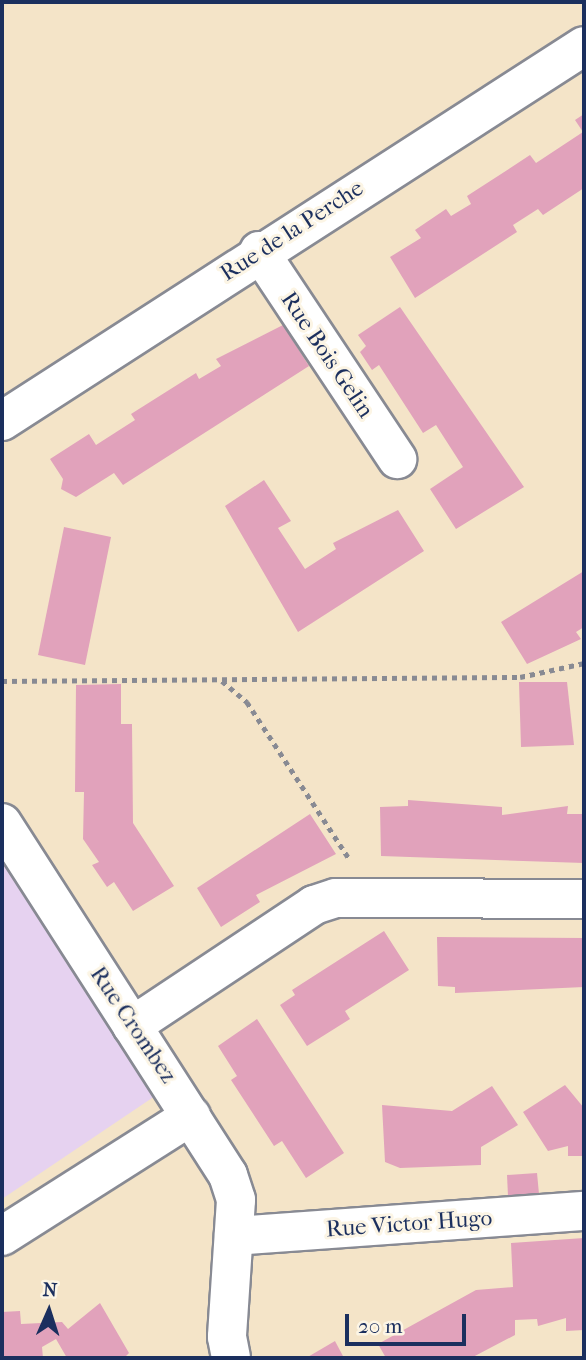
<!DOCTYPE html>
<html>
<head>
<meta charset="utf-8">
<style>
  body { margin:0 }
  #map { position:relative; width:586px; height:1360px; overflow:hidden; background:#f4e4c8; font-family:"IM FELL French Canon",serif }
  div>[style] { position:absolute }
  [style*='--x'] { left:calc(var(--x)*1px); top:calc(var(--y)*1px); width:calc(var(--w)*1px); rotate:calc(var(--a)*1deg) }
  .built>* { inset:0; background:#e6d2f0 }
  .building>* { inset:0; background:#e1a2bb }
  .path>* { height:4.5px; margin-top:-2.25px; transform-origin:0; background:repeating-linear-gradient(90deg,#888a93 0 5px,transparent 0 10px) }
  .roads { filter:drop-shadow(2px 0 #888a93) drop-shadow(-2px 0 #888a93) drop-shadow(0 2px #888a93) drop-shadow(0 -2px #888a93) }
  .minor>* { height:38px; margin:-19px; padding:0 19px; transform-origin:19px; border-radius:19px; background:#fff }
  span { translate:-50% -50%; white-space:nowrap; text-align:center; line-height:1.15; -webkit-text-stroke:6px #fcf5e5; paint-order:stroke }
  .street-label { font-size:23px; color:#1b2f5e }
  .frame { position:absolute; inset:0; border:4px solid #1b2f5e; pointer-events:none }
  .north { position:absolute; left:14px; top:1276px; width:70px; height:70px; -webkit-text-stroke:5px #fcf5e5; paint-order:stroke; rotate:3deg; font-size:19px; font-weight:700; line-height:28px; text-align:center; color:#1b2f5e }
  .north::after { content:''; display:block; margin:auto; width:24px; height:32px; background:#1b2f5e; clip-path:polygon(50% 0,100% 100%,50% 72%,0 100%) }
  .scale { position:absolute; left:345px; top:1314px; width:121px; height:32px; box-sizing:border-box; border:4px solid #1b2f5e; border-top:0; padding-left:9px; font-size:21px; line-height:24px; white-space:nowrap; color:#1b2f5e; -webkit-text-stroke:5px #fcf5e5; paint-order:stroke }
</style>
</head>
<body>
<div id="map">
  <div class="built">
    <i style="clip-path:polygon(2px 844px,161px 1092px,2px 1199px)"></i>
  </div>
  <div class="building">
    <i style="clip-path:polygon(584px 114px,584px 188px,543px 215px,538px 209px,513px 225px,517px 232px,415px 298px,390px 257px,421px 238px,415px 230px,446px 209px,451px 216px,471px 204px,467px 196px,498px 176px,530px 155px,536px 163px,583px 132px,575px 120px)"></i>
    <i style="clip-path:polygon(400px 307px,524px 487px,456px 529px,430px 489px,463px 467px,436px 425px,423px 433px,379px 365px,372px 370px,360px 352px,366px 346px,358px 335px)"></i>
    <i style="clip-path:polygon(283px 325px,309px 366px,123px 485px,114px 473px,76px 497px,61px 489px,63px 479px,50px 459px,89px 434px,96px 445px,135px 420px,131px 414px,196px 373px,199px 379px,221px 366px,216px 359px)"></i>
    <i style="clip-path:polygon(264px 480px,291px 521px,278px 528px,305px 569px,336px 549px,333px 543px,398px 510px,424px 551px,298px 632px,225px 506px)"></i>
    <i style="clip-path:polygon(64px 527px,111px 537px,85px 665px,38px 655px)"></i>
    <i style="clip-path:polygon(584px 571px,584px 627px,576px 632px,581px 639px,527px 664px,501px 622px)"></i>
    <i style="clip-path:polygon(519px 682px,567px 682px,574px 745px,521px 747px)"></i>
    <i style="clip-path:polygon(121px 684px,121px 724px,132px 724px,133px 823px,174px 886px,133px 911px,114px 882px,107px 887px,92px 865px,99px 862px,83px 839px,84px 792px,75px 792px,76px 685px)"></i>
    <i style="clip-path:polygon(408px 800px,502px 807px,502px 815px,568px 806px,567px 814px,584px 814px,584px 863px,381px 856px,380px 807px,408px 806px)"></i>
    <i style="clip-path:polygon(310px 814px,336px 854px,256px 895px,260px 902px,221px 927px,197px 888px)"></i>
    <i style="clip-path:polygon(384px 931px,409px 970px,345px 1011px,350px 1019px,307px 1046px,280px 1005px,295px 995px,292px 990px)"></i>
    <i style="clip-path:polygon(437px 937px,584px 938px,584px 987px,455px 993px,455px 987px,438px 986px)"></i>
    <i style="clip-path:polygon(257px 1019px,344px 1153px,306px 1178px,282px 1141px,274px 1146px,231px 1080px,237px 1076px,218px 1046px)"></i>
    <i style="clip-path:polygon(565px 1085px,584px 1108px,584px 1156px,568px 1156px,568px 1146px,548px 1151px,523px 1112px)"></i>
    <i style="clip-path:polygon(492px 1086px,518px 1125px,481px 1147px,481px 1165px,400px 1168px,385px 1162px,382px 1105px,452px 1111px)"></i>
    <i style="clip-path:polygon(537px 1173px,539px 1194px,508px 1196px,507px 1175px)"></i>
    <i style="clip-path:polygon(584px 1238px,584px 1330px,566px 1331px,566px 1318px,538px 1326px,537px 1319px,515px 1320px,515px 1335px,471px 1358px,386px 1358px,378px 1344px,476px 1290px,513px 1287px,511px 1243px)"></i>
    <i style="clip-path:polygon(100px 1303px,129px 1353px,124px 1358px,67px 1358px,56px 1339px,42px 1347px,43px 1358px,2px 1358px,2px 1312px,20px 1311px,21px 1324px,62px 1322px,68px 1329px)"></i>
    <i style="clip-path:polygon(335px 1341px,344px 1358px,306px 1358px)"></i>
  </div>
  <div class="path">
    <i style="--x:2;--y:681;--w:518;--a:-0.44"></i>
    <i style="--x:520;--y:677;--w:66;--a:-12.3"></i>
    <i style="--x:222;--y:681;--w:33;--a:40"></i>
    <i style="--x:247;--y:702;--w:189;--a:56.9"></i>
  </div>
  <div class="roads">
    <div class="minor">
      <i style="--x:259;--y:251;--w:250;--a:56.4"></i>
      <i style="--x:2;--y:421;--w:692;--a:-32.79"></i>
      <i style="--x:2;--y:823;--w:418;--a:57.3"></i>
      <i style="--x:228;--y:1175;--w:26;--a:72"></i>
      <i style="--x:236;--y:1200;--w:137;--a:93.8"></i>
      <i style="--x:227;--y:1337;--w:21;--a:79"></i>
      <i style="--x:132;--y:1026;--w:219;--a:-33.6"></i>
      <i style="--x:314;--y:905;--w:23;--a:-18"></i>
      <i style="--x:336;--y:898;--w:248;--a:0.2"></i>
      <i style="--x:2;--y:1236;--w:224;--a:-32.4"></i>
      <i style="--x:234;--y:1236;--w:351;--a:-4.1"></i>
    </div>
  </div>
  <div class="street-label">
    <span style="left:292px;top:231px;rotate:-33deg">Rue de la Perche</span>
    <span style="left:327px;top:355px;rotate:56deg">Rue Bois Gelin</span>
    <span style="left:133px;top:1025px;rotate:56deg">Rue Crombez</span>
    <span style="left:409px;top:1224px;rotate:-4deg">Rue Victor Hugo</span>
  </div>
  <div class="frame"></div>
  <div class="north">N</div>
  <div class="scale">20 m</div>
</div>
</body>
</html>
